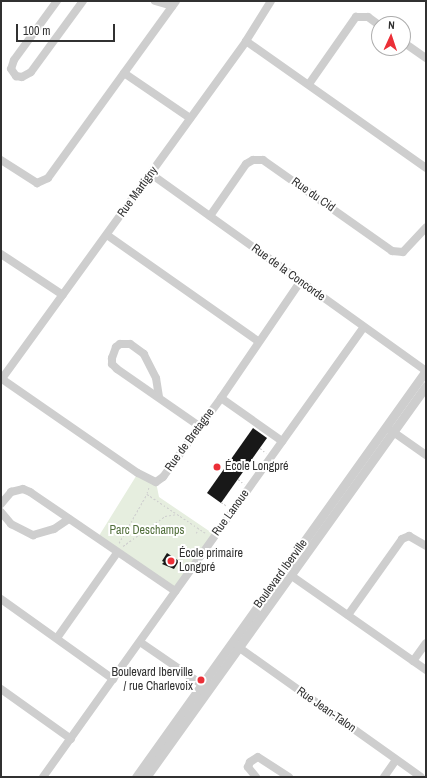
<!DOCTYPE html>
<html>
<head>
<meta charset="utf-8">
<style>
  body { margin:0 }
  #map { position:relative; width:427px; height:778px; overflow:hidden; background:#fff; font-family:"Archivo Narrow",sans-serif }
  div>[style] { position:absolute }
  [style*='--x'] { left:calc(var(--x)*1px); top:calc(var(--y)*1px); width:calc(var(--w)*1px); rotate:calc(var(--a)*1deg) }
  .green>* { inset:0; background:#e6eedf }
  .building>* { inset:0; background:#181818 }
  .path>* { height:1px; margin-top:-0.5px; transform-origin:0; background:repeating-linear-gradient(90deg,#cecece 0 2px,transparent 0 4px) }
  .minor>* { height:8px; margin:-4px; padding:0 4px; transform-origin:4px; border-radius:4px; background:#cecece }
  .tertiary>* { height:9px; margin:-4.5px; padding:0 4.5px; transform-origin:4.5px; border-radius:4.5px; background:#cecece }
  .dots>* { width:11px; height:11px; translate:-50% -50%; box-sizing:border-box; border:2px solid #fff; border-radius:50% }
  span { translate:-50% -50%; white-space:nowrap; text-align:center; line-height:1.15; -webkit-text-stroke:4px #fff; paint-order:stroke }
  .street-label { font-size:12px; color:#313131 }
  .poi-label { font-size:12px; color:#313131 }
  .left { translate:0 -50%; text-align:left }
  .right { translate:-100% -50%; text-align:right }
  .park-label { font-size:12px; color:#526f3c }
  .frame { position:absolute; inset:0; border:2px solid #313131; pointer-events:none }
  .north { position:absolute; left:371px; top:16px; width:40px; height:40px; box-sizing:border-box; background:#fff; border:1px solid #adadad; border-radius:50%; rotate:3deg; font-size:11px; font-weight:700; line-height:16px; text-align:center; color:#313131 }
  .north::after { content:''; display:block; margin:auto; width:14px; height:18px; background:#eb2f37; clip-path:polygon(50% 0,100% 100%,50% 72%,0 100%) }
  .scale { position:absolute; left:16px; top:24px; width:99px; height:18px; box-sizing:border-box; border:2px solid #313131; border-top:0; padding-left:5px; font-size:12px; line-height:14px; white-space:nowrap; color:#313131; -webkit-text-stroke:3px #fff; paint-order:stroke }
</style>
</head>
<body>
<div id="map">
  <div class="green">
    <i style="clip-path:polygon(138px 473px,156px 482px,159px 497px,215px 535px,175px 591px,97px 539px)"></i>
  </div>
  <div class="building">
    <i style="clip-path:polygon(253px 428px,267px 438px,221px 503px,207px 493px)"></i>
    <i style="clip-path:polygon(167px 553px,179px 561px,174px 569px,162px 564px,164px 562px,162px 561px)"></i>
  </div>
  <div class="path">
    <i style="--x:260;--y:448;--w:8;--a:40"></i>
    <i style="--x:238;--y:479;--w:8;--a:40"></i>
    <i style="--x:147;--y:493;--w:6;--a:-72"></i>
    <i style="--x:221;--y:502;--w:7;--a:34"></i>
    <i style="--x:122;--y:529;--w:4;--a:63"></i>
    <i style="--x:196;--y:533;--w:5;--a:-53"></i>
    <i style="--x:119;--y:543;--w:56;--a:-60.3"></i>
    <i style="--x:147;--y:494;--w:72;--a:33.7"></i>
    <i style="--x:123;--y:546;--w:52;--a:-35.5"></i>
    <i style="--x:165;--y:516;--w:12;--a:-9"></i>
    <i style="--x:178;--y:562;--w:8;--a:40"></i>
  </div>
  <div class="minor">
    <i style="--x:57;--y:1;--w:73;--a:126.1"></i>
    <i style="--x:14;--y:60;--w:9;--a:108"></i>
    <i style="--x:11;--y:69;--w:9;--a:54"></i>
    <i style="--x:16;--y:76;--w:6;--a:9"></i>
    <i style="--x:22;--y:77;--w:10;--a:-29"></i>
    <i style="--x:31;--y:72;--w:88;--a:-53.8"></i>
    <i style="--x:155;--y:1;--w:18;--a:16"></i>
    <i style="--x:246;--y:41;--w:220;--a:35.2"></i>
    <i style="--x:403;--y:42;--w:28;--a:35"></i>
    <i style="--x:124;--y:73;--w:80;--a:34.3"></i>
    <i style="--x:309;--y:84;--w:82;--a:-55"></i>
    <i style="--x:356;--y:17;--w:12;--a:0"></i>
    <i style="--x:368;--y:17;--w:14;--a:36"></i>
    <i style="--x:1;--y:160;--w:43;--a:32.6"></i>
    <i style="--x:37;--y:183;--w:12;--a:-24"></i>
    <i style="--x:48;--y:178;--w:218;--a:-54.1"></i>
    <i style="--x:151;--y:174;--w:338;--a:35.6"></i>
    <i style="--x:210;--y:216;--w:63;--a:-55.3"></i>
    <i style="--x:246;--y:164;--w:8;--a:-30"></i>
    <i style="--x:253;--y:160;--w:10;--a:0"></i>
    <i style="--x:263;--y:160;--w:158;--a:35.2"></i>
    <i style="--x:392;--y:251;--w:11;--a:5"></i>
    <i style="--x:403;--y:252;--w:34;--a:-47"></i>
    <i style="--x:107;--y:235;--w:184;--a:35.1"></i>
    <i style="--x:1;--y:254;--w:74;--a:33.5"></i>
    <i style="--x:2;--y:379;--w:165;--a:34.7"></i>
    <i style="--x:138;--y:473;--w:20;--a:27"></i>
    <i style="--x:156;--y:482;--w:9;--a:-36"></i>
    <i style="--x:163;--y:477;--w:98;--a:-53.7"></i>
    <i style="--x:221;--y:398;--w:140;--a:-55.7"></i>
    <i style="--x:1;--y:380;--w:418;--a:-54.1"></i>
    <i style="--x:246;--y:41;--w:47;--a:-58"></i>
    <i style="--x:159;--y:397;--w:19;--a:-99"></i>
    <i style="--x:156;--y:378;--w:27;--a:-117"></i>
    <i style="--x:144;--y:354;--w:17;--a:-144"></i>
    <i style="--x:130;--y:344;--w:10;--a:180"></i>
    <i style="--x:120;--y:344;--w:5;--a:143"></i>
    <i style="--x:116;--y:347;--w:12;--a:110"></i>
    <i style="--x:112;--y:358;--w:6;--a:90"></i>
    <i style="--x:112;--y:364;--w:7;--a:45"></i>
    <i style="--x:117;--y:369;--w:100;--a:34.8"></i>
    <i style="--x:221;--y:398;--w:75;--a:35.2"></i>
    <i style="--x:389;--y:429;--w:45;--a:35.1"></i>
    <i style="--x:1;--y:504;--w:16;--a:-50"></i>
    <i style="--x:11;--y:492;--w:12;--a:-14"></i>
    <i style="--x:23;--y:489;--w:8;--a:23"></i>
    <i style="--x:30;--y:492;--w:176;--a:34.3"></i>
    <i style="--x:1;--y:512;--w:16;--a:50"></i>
    <i style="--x:11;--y:524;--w:25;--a:27"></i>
    <i style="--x:33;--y:535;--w:22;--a:-16"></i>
    <i style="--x:54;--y:529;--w:18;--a:-34"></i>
    <i style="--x:286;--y:572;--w:171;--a:35"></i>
    <i style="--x:1;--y:599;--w:138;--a:35.5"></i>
    <i style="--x:348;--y:615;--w:93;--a:-54.6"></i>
    <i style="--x:402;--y:539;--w:8;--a:-23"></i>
    <i style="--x:409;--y:536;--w:20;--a:30"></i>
    <i style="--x:57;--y:638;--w:104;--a:-54.8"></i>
    <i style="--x:140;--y:642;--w:81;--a:34.5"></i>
    <i style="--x:234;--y:644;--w:229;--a:35.4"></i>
    <i style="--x:413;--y:661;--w:22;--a:-54"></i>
    <i style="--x:1;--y:689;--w:86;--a:35.5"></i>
    <i style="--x:43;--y:777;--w:551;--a:-54.52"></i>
    <i style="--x:256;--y:777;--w:13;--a:-129"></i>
    <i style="--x:248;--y:767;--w:5;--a:-68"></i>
    <i style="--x:250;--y:762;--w:9;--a:-32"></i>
    <i style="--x:258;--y:757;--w:37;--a:33"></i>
    <i style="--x:384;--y:777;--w:21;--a:-55"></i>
  </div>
  <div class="tertiary">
    <i style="--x:136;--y:777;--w:499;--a:-54.5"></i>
    <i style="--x:146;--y:777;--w:481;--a:-54.4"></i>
  </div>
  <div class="dots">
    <i style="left:217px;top:467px;background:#eb2f37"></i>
    <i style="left:171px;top:561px;background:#eb2f37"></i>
    <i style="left:201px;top:680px;background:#eb2f37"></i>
  </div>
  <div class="street-label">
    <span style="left:138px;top:192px;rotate:-54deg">Rue Martigny</span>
    <span style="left:313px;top:195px;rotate:35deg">Rue du Cid</span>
    <span style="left:288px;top:273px;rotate:36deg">Rue de la Concorde</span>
    <span style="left:190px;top:440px;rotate:-54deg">Rue de Bretagne</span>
    <span style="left:231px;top:513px;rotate:-54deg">Rue Lanoue</span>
    <span style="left:281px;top:574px;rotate:-54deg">Boulevard Iberville</span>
    <span style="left:326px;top:710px;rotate:35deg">Rue Jean-Talon</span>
  </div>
  <div class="poi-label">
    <span class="left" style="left:225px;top:467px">École Longpré</span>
    <span class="left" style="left:179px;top:561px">École primaire<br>Longpré</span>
    <span class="right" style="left:193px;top:680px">Boulevard Iberville<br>/ rue Charlevoix</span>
  </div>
  <div class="park-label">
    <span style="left:147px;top:531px">Parc Deschamps</span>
  </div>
  <div class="frame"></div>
  <div class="north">N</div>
  <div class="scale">100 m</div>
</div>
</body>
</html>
